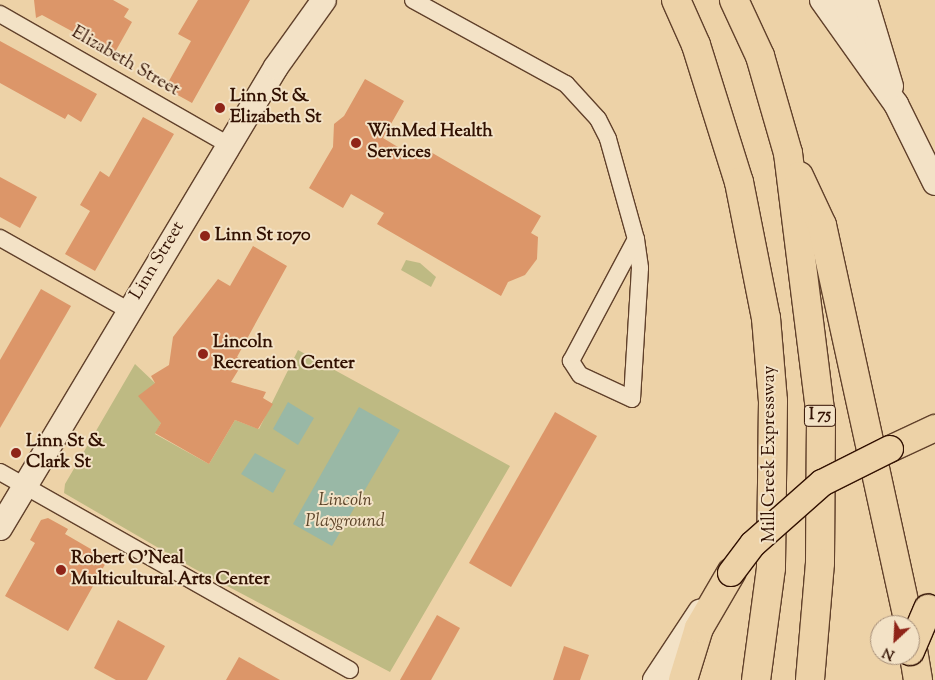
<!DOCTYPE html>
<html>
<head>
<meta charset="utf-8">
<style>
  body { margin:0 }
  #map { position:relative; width:935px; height:680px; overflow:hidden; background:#edd2a7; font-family:"Sorts Mill Goudy",serif }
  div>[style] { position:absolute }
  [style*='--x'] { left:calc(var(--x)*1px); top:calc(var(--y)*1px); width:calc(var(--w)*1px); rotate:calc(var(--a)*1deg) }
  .green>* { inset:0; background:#beba83 }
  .water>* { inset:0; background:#99b8a6 }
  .building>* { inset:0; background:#dc9669 }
  .roads { filter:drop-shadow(1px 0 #61412b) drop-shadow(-1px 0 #61412b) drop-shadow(0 1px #61412b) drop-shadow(0 -1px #61412b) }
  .street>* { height:16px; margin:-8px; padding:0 8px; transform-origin:8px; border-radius:8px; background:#f3e2c6 }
  .secondary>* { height:24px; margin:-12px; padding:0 12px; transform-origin:12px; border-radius:12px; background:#f3e2c6 }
  .primary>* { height:26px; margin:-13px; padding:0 13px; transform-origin:13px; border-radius:13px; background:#edd2a7 }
  .highway>* { height:28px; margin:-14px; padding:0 14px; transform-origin:14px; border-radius:14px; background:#edd2a7 }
  .bridges { filter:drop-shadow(1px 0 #321102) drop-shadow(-1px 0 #321102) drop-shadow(0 1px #321102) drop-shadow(0 -1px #321102) }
  .primary-bridge>* { height:26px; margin:-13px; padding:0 13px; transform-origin:13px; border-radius:13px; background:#edd2a7 }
  .highway-bridge>* { height:28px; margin:-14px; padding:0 14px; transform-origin:14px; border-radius:14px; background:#edd2a7 }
  .dots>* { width:14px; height:14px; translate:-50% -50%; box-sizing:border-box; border:2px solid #f3e2c6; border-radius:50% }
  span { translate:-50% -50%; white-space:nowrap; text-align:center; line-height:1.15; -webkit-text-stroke:4px #f3e2c6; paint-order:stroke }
  .shield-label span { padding:1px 4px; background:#f3e2c6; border:1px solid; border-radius:4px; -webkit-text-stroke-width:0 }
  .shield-label { font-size:16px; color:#321102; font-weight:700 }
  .street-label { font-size:18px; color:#321102 }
  .poi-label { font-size:18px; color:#321102; font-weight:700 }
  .left { translate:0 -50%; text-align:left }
  .park-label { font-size:18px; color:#5c4429; font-style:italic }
  .north { position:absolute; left:870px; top:615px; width:50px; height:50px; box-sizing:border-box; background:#f3e2c6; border:1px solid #a68e78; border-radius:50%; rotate:205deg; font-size:14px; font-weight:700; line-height:20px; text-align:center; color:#321102 }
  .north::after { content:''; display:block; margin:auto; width:18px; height:22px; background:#8f2418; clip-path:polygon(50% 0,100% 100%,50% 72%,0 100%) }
</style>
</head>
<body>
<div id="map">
  <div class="green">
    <i style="clip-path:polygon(406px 260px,420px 263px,436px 277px,431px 287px,401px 270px)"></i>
    <i style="clip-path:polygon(298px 350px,510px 466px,390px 672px,193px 568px,64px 493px,65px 484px,135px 364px,155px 383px,161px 423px,155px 434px,209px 464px,235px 420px,259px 429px)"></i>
  </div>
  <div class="water">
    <i style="clip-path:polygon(288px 402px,314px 418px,298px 445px,273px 429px)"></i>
    <i style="clip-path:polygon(359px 407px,400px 430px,332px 546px,293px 524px)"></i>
    <i style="clip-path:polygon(255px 453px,286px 470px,273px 493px,241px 474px)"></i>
  </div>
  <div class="building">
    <i style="clip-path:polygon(34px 0,113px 0,129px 9px,124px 17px,132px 22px,114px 54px,42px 15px,36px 18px)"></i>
    <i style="clip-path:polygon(198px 0,250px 0,192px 103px,165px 88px,191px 41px,178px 34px)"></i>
    <i style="clip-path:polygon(0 41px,97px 94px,81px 122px,68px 114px,65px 119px,0 83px)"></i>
    <i style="clip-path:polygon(365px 79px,404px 101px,383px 138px,416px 158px,422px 147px,541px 216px,531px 233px,538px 237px,537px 259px,525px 275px,508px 282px,501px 296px,377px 224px,384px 213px,351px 194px,343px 208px,309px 188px,333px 147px,334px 124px,344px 116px)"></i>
    <i style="clip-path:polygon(143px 117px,174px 134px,95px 271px,65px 254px,90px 211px,80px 205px,100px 171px,109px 177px)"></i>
    <i style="clip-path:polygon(0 177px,37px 197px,20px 228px,0 217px)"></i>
    <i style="clip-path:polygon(253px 246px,287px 266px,237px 357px,244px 361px,231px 382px,266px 392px,263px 398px,273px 404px,258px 429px,235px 420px,209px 464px,155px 433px,161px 423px,138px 396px,155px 383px,151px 376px,169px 365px,173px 337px,218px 279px,230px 286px)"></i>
    <i style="clip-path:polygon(41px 289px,71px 306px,0 428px,0 360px)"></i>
    <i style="clip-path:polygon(555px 412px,597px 436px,511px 587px,469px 563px)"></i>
    <i style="clip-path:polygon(48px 518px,68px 529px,65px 534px,108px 559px,68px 631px,5px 596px,35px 543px,30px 540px,41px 520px)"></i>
    <i style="clip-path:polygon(437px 615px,460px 628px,431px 680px,400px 680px)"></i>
    <i style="clip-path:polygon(118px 620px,165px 646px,147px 680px,116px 680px,94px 668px)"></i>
    <i style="clip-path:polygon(564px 646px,589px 655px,580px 680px,553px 680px)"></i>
    <i style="clip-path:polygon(239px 657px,280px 680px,226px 680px)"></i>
  </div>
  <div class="roads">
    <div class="street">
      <i style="--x:413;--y:0;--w:175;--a:28.8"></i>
      <i style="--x:566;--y:84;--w:47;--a:47.6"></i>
      <i style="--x:598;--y:119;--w:22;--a:63"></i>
      <i style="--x:608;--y:139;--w:104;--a:74.4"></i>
      <i style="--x:636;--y:239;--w:29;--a:82"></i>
      <i style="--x:640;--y:268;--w:131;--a:93.5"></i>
      <i style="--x:632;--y:399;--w:57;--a:-155.2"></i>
      <i style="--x:580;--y:375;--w:17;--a:-123"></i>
      <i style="--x:571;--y:361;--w:138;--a:-62"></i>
      <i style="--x:0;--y:14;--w:264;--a:29.8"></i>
      <i style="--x:0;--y:238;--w:147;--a:29.4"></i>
      <i style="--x:0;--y:472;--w:402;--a:29.5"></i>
    </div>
    <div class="secondary">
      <i style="--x:822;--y:0;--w:128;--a:54.6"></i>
      <i style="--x:896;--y:104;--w:88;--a:63.7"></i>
      <i style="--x:845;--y:0;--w:42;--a:63.4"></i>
      <i style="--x:865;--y:0;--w:90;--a:73.2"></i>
      <i style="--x:0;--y:528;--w:537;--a:-59.09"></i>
      <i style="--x:276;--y:67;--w:82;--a:-54.4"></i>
      <i style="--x:655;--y:680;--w:82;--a:-56.5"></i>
    </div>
    <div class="primary">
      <i style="--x:890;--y:449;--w:50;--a:-25"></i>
    </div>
    <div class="highway">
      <i style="--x:676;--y:0;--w:49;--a:66"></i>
      <i style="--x:696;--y:45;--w:144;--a:72.6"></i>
      <i style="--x:739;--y:182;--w:139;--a:78.8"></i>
      <i style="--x:766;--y:318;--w:83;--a:85.2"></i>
      <i style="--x:773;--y:401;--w:167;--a:90.7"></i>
      <i style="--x:771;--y:568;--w:113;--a:97.6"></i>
      <i style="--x:734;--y:0;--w:62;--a:65.1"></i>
      <i style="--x:760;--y:56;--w:101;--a:73.9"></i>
      <i style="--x:788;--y:153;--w:266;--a:82.9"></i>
      <i style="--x:821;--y:417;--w:146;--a:90.4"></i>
      <i style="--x:820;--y:563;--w:117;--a:94.9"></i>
      <i style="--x:799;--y:176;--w:54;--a:64.9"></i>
      <i style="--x:822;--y:225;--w:409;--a:77.7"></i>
      <i style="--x:910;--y:632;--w:49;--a:80.5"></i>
      <i style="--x:683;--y:680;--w:54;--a:-72.9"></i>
      <i style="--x:699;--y:628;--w:64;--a:-59.8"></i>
    </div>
  </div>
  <div class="bridges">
    <div class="primary-bridge">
      <i style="--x:731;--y:573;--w:36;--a:-53"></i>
      <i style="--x:753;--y:544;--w:92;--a:-41.5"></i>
      <i style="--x:822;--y:483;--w:76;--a:-26.6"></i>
    </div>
    <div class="highway-bridge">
      <i style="--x:910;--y:651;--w:46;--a:-66.8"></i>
    </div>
  </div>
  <div class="dots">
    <i style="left:220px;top:108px;background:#8f2418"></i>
    <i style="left:356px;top:143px;background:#8f2418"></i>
    <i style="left:205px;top:236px;background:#8f2418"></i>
    <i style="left:203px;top:354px;background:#8f2418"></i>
    <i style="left:16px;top:453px;background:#8f2418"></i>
    <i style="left:61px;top:570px;background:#8f2418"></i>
  </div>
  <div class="shield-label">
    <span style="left:820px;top:416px">I 75</span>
  </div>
  <div class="street-label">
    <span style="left:125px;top:62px;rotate:30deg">Elizabeth Street</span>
    <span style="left:158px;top:261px;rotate:-59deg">Linn Street</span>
    <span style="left:770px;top:454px;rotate:-90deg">Mill Creek Expressway</span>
  </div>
  <div class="poi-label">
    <span class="left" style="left:230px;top:108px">Linn St &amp;<br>Elizabeth St</span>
    <span class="left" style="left:367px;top:143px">WinMed Health<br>Services</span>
    <span class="left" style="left:215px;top:236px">Linn St 1070</span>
    <span class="left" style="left:213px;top:354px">Lincoln<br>Recreation Center</span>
    <span class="left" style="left:26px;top:453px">Linn St &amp;<br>Clark St</span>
    <span class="left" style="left:71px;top:570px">Robert O'Neal<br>Multicultural Arts Center</span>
  </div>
  <div class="park-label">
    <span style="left:345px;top:512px">Lincoln<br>Playground</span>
  </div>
  <div class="north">N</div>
</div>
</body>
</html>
